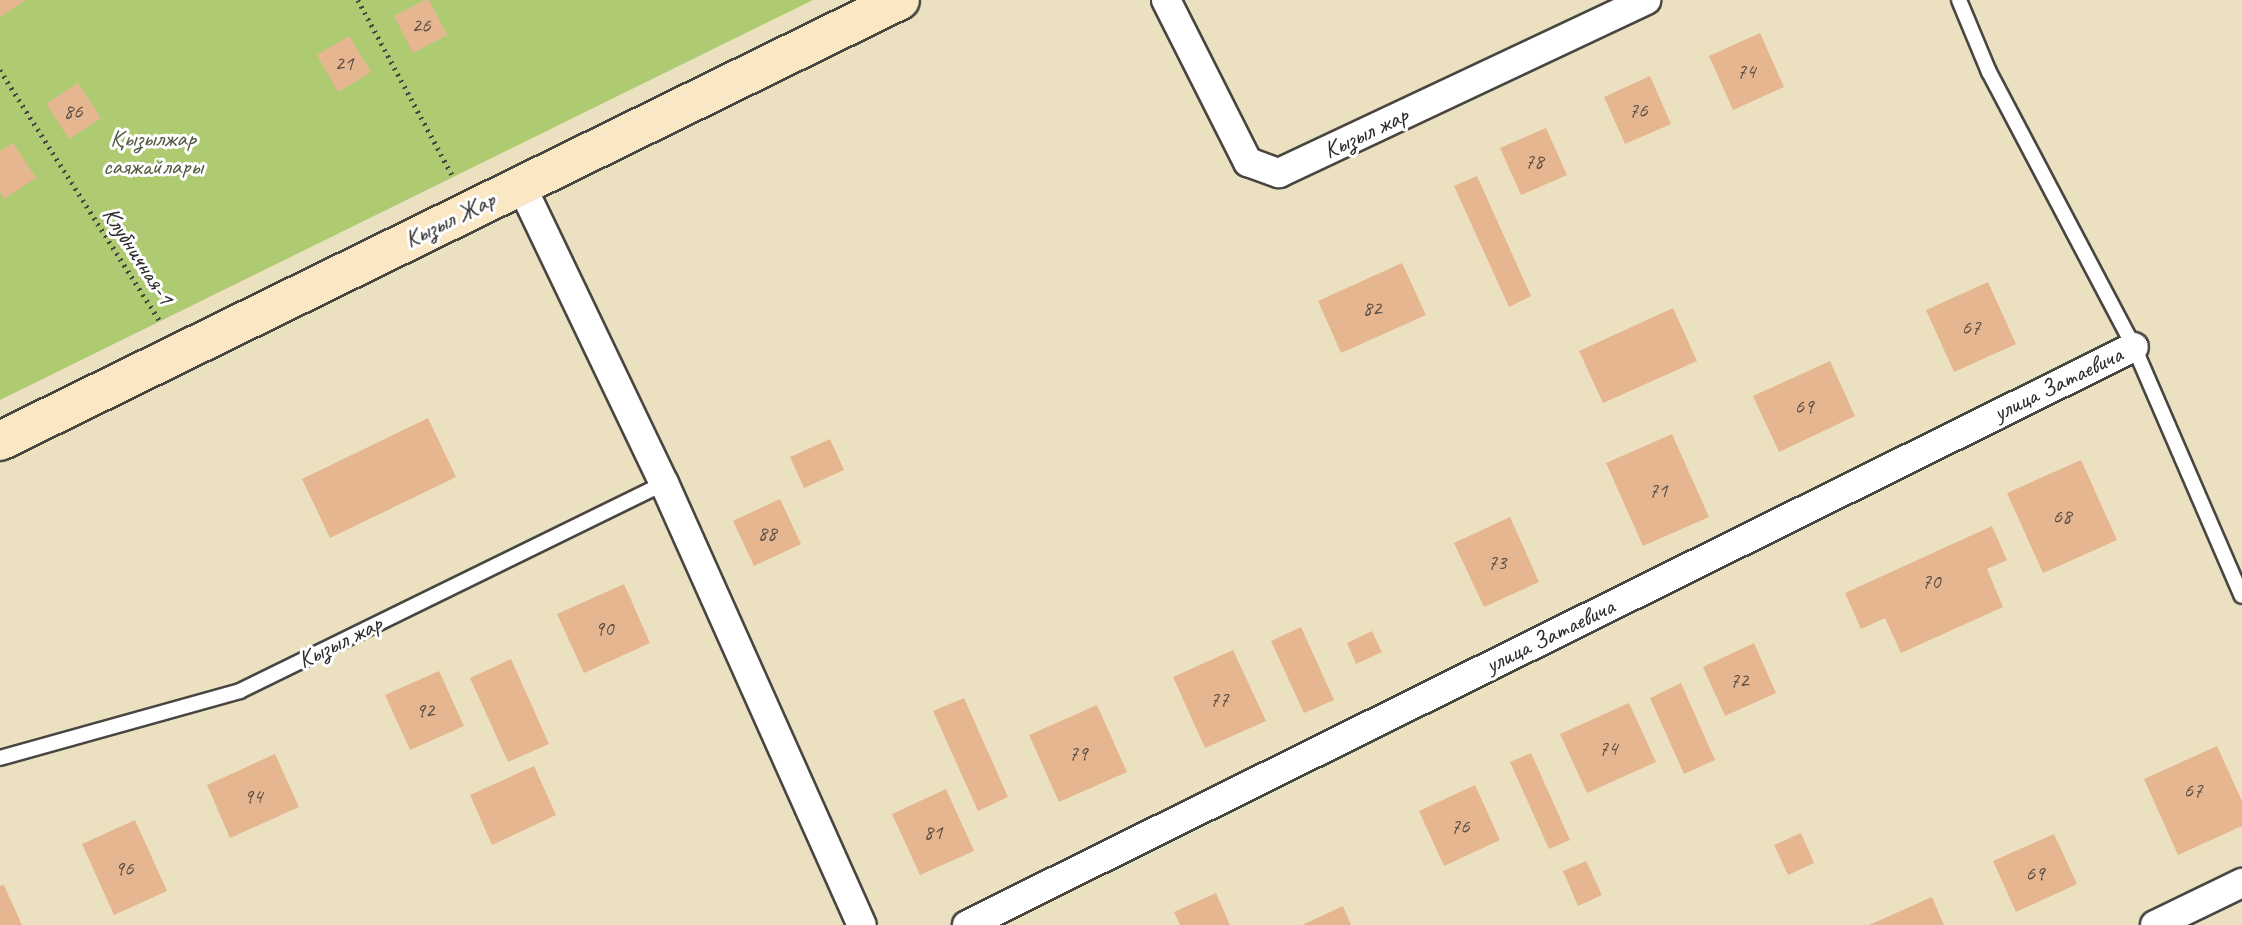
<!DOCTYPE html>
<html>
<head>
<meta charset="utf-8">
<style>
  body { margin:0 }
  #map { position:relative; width:2242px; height:925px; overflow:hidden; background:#ebe1c0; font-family:Caveat,sans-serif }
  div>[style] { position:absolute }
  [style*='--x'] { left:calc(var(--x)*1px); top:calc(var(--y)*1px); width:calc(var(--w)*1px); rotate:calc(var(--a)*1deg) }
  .green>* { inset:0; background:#afcb72 }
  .building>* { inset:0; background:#e6b691 }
  .path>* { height:4.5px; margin-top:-2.25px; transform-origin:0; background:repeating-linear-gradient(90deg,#484641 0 2px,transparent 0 7px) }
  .roads { filter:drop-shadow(2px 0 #484641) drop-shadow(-2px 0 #484641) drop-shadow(0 2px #484641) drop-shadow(0 -2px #484641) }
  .service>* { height:14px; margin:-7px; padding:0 7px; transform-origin:7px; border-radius:7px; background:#fff }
  .minor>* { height:28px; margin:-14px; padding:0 14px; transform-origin:14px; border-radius:14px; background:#fff }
  .secondary>* { height:38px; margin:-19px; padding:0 19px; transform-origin:19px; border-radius:19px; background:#fae7c3 }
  span { translate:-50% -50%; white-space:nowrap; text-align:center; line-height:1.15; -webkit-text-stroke:6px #fff; paint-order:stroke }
  .number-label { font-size:21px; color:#5a4e44 }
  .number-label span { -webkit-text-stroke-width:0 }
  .street-label { font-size:24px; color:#2b2b2b }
  .park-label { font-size:24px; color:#535b40 }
</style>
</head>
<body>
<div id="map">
  <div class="green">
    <i style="clip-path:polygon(0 0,813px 0,0 400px)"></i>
  </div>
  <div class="building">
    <i style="clip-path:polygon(0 0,26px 0,0 17px)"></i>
    <i style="clip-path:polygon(425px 0,429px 0,447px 35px,413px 53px,394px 16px)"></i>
    <i style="clip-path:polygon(1760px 33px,1784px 87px,1733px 110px,1709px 56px)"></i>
    <i style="clip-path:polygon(349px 36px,371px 72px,338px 92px,317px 55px)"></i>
    <i style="clip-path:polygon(1650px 76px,1671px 124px,1625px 144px,1604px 97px)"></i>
    <i style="clip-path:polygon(78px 83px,101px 118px,69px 139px,46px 104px)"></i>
    <i style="clip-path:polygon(1546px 128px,1567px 175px,1521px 195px,1500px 148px)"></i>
    <i style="clip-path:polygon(13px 143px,36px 178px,4px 199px,0 192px,0 151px)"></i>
    <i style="clip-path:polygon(1477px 176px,1531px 296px,1509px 307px,1454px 186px)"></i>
    <i style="clip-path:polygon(1402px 263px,1426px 315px,1341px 353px,1318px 301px)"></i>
    <i style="clip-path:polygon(1988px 282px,2016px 344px,1954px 372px,1926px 310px)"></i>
    <i style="clip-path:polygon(1673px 308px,1697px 361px,1603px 403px,1579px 351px)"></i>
    <i style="clip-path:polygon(1830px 361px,1855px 416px,1779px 452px,1753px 396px)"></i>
    <i style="clip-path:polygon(428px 418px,456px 477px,330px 538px,302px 479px)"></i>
    <i style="clip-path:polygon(1672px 434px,1709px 517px,1643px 546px,1606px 463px)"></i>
    <i style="clip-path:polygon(830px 439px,844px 470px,804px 488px,790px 457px)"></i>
    <i style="clip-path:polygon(2081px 460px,2117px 540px,2043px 573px,2007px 493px)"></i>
    <i style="clip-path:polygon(780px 499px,801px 544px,754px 566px,733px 521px)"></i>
    <i style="clip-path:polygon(1510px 517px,1539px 582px,1484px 607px,1454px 543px)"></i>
    <i style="clip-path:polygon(1992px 526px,2007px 560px,1987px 569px,2003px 607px,1901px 653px,1885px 618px,1861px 629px,1845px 593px)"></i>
    <i style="clip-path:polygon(624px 584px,650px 643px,584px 673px,557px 614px)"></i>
    <i style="clip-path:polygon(1301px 627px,1334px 700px,1304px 713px,1271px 641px)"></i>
    <i style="clip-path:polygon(1372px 631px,1382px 652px,1356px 664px,1347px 643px)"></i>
    <i style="clip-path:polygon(1754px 643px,1776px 693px,1725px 716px,1703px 667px)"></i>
    <i style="clip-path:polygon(1233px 650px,1266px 721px,1205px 748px,1173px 677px)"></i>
    <i style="clip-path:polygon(511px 659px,549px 744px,508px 762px,470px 678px)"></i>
    <i style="clip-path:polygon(439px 671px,464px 726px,410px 750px,385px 695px)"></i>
    <i style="clip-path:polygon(1681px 683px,1715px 760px,1684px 774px,1650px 698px)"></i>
    <i style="clip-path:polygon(964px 698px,1008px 797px,978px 811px,933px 711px)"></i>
    <i style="clip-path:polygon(1629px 703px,1656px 762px,1587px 793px,1560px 734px)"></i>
    <i style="clip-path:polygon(1097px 705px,1127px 772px,1059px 802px,1029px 735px)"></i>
    <i style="clip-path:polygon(2217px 746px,2242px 801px,2242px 826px,2178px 855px,2144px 779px)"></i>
    <i style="clip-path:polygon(1531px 753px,1570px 840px,1549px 849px,1510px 762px)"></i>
    <i style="clip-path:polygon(275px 754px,299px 807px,230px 838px,207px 785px)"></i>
    <i style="clip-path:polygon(534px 766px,556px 815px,492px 845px,470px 795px)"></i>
    <i style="clip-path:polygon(1475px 785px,1500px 840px,1444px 866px,1419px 811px)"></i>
    <i style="clip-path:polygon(946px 789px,974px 851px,920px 875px,892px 814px)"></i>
    <i style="clip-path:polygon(135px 820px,167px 891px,114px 915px,82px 844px)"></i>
    <i style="clip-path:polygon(1801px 833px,1814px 863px,1788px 875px,1774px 845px)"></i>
    <i style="clip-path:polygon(2054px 834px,2077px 884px,2016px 912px,1993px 861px)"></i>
    <i style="clip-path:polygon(1586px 861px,1602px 895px,1578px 906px,1563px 871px)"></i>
    <i style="clip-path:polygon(4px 885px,22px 925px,0 925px,0 886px)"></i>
    <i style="clip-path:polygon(1216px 893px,1230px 925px,1180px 925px,1174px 912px)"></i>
    <i style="clip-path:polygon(1932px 897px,1944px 925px,1869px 925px)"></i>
    <i style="clip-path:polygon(1343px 906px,1351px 925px,1302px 925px)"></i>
  </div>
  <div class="path">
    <i style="--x:358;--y:0;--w:202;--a:61.7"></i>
    <i style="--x:0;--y:70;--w:300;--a:57.5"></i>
  </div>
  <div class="roads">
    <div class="service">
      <i style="--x:1959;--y:0;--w:78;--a:67.4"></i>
      <i style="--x:1989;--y:72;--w:311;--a:62.2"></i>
      <i style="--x:2134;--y:347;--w:271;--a:66.6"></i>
      <i style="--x:0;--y:758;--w:249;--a:-15.6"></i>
      <i style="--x:240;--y:691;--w:472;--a:-26.1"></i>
    </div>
    <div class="minor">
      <i style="--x:1166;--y:0;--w:182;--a:63.2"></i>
      <i style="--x:1248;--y:162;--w:33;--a:20"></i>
      <i style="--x:1279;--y:173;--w:406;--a:-25.2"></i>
      <i style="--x:521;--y:185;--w:331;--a:64.4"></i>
      <i style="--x:664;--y:483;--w:484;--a:65.9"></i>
      <i style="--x:967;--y:925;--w:1302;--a:-26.35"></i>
      <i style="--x:2155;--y:925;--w:97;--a:-25.8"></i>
    </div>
    <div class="secondary">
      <i style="--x:0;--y:441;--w:1002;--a:-26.1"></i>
    </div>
  </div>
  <div class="number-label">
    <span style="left:421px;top:25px">26</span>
    <span style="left:344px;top:63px">21</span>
    <span style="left:1746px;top:71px">74</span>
    <span style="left:1638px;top:110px">76</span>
    <span style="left:73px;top:111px">86</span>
    <span style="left:1534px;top:161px">78</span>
    <span style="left:1372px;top:308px">82</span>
    <span style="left:1971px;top:327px">67</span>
    <span style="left:1804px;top:406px">69</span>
    <span style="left:1658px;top:490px">71</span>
    <span style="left:2062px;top:516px">68</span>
    <span style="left:767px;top:533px">88</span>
    <span style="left:1497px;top:562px">73</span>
    <span style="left:1931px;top:581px">70</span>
    <span style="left:604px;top:628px">90</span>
    <span style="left:1739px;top:680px">72</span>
    <span style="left:1219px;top:699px">77</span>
    <span style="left:425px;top:710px">92</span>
    <span style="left:1608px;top:748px">74</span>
    <span style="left:1078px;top:753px">79</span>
    <span style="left:2193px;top:790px">67</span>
    <span style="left:253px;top:796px">94</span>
    <span style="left:1460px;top:826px">76</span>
    <span style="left:933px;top:832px">81</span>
    <span style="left:124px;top:868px">96</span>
    <span style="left:2035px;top:873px">69</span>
  </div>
  <div class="street-label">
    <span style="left:1366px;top:133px;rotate:-25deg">Кызыл жар</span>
    <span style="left:450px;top:220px;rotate:-26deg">Кызыл Жар</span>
    <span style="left:138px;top:256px;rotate:57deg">Клубничная-1</span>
    <span style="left:2058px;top:384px;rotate:-26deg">улица Затаевича</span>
    <span style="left:1550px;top:636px;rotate:-26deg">улица Затаевича</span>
    <span style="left:340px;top:642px;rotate:-26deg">Кызыл жар</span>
  </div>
  <div class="park-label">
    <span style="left:153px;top:153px">Қызылжар<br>саяжайлары</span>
  </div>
</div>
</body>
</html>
